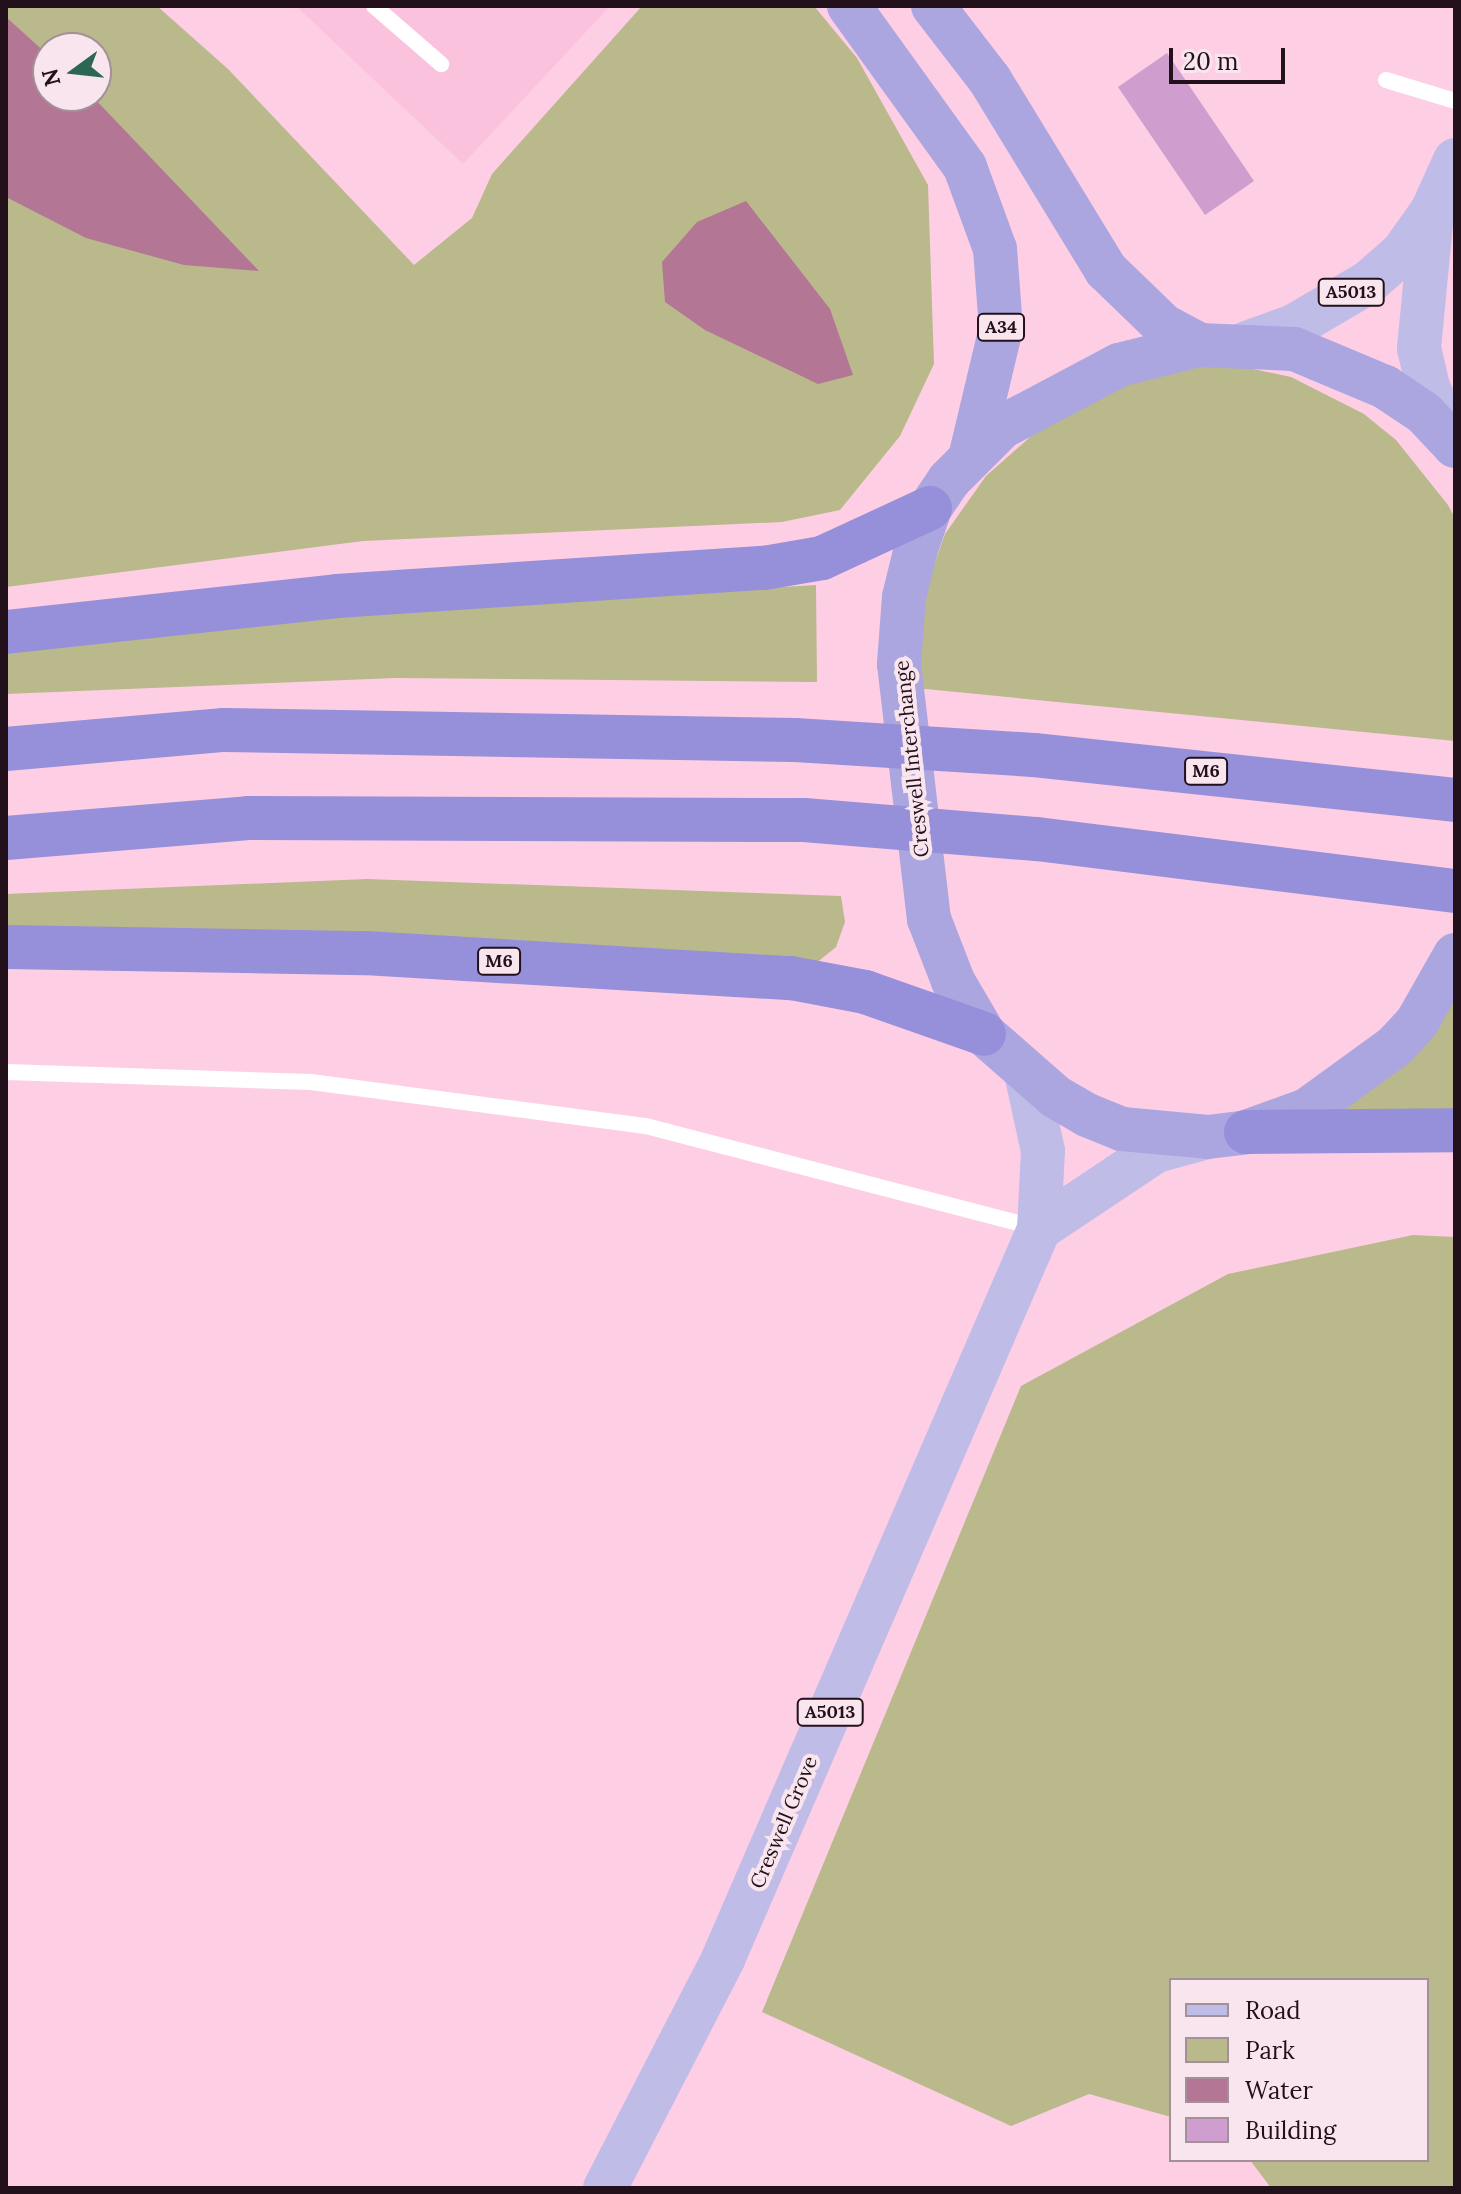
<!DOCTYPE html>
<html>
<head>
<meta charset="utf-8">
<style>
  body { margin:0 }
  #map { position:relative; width:1461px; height:2194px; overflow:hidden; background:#fecee5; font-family:Lora,serif }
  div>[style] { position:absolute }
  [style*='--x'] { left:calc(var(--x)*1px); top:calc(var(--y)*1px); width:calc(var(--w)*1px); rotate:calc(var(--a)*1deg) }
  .built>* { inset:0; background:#fac2dd }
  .green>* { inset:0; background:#b9b98b }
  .water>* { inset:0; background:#b37695 }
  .building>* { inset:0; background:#d09ece }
  .service>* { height:16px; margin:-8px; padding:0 8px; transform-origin:8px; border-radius:8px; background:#fff }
  .primary>* { height:44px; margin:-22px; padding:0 22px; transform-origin:22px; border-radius:22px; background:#c0bce8 }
  .trunk>* { height:44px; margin:-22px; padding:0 22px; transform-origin:22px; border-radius:22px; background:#aba6e0 }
  .motorway>* { height:44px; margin:-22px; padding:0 22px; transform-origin:22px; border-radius:22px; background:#968fd9 }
  span { translate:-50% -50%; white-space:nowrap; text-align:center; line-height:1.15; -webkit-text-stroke:8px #f9e5ee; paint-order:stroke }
  .shield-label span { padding:2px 6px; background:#f9e5ee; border:2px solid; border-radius:6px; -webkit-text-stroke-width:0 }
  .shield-label { font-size:18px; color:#22111a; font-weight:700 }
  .street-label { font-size:20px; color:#22111a }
  .frame { position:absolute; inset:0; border:8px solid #22111a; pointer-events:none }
  .legend { position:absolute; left:1169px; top:1978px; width:260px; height:184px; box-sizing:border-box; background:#f9e5ee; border:2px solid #a39099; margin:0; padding:10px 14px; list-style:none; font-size:24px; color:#22111a }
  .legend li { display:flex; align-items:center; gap:16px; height:40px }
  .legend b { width:40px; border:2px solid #a39099 }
  .north { position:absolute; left:32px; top:32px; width:80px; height:80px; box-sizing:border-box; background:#f9e5ee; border:2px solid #a39099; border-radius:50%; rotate:255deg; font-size:22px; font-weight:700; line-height:32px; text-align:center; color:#22111a }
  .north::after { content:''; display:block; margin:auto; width:28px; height:36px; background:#2b6752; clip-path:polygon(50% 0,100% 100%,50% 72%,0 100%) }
  .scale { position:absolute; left:1169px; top:48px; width:116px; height:36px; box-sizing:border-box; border:4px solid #22111a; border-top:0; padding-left:10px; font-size:24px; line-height:28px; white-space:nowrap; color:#22111a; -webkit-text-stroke:6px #f9e5ee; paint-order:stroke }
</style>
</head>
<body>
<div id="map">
  <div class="built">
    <i style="clip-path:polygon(296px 6px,610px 6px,463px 164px)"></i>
  </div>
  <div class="green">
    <i style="clip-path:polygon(evenodd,6px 6px,157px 6px,228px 69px,414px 265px,472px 218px,492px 174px,642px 6px,814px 6px,857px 58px,928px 185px,934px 364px,900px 436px,840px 510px,782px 522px,363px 541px,6px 587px,6px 6px,48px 48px,96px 48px,96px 96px,48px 96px,48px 48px)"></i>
    <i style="clip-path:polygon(1210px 360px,1291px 377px,1364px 414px,1396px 440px,1448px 505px,1455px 518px,1455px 741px,915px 688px,928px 582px,945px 534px,986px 476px,1046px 423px,1107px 390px)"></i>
    <i style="clip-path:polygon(816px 585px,817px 682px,395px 678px,6px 694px,6px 644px,120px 628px)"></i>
    <i style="clip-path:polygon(367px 879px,841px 896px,845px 922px,836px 947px,815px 964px,6px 928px,6px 894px)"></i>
    <i style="clip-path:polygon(1455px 957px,1455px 1110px,1338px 1111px)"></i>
    <i style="clip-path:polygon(1413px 1235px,1455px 1237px,1455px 2188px,1271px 2188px,1250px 2160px,1427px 2160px,1427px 1980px,1171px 1980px,1171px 2117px,1089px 2094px,1011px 2126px,762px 2012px,1021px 1386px,1228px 1274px)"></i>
  </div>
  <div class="water">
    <i style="clip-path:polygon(6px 17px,48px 55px,48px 96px,92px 96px,259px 271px,184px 265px,86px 238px,6px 197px)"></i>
    <i style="clip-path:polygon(746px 201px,830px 309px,853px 375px,818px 384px,705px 330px,665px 302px,662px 262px,697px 222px)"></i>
  </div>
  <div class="building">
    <i style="clip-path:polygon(1167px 53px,1254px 181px,1205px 215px,1118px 87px)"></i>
  </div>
  <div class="service">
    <i style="--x:374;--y:6;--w:89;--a:40.9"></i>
    <i style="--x:1386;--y:80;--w:72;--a:16.9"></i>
    <i style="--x:6;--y:1072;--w:305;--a:1.9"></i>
    <i style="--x:311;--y:1082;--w:338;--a:7.5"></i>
    <i style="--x:646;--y:1126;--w:404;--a:14.6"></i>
  </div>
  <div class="primary">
    <i style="--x:1432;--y:213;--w:136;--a:95.5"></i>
    <i style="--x:1419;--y:348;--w:40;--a:77"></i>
    <i style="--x:1428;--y:387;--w:64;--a:65.9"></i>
    <i style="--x:1247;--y:343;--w:50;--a:-19.9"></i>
    <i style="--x:1294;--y:326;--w:87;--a:-30.4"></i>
    <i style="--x:1369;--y:282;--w:45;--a:-41.4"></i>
    <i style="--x:1403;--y:252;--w:50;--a:-54.7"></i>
    <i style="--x:1432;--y:211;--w:56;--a:-65.7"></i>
    <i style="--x:1039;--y:1229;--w:141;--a:-33.7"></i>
    <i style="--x:1156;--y:1151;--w:53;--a:-15.4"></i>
    <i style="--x:605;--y:2188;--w:258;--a:-62.7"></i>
    <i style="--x:723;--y:1959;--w:795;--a:-66.59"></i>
    <i style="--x:1039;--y:1229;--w:78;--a:-87.1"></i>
    <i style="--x:1043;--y:1151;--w:80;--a:-102.3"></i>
  </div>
  <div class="trunk">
    <i style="--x:849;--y:6;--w:198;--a:54.2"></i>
    <i style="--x:965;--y:167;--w:87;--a:69.9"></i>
    <i style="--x:995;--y:249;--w:79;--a:85.7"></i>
    <i style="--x:1001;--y:328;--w:134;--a:103.4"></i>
    <i style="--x:933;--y:6;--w:93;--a:52.4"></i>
    <i style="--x:990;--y:80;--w:223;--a:58.6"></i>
    <i style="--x:1106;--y:270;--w:81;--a:44"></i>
    <i style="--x:1164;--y:326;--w:40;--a:28"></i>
    <i style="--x:1455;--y:446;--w:45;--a:-133.2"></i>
    <i style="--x:1424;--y:413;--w:47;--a:-146.3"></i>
    <i style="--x:1385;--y:387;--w:99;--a:-157.3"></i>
    <i style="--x:1294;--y:349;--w:95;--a:-177.6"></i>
    <i style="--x:1199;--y:345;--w:82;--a:166"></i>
    <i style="--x:1119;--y:365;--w:132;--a:152.1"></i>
    <i style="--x:1002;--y:427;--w:75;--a:135"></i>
    <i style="--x:949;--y:480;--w:34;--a:124"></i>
    <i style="--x:930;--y:508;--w:46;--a:108.8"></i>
    <i style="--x:915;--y:552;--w:46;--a:103.7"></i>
    <i style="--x:904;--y:597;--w:67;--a:94.3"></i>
    <i style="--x:899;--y:664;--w:257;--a:83.3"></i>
    <i style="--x:929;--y:919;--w:66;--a:68.8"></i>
    <i style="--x:953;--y:981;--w:61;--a:59.7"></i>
    <i style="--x:984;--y:1034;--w:96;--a:41.2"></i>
    <i style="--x:1056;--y:1097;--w:36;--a:30"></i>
    <i style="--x:1087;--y:1115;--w:38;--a:22"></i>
    <i style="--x:1122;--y:1129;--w:86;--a:5.3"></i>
    <i style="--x:1208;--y:1137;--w:38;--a:-7"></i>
    <i style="--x:1246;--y:1132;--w:65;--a:-19.8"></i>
    <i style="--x:1307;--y:1110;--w:109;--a:-36"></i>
    <i style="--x:1395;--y:1046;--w:33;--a:-47"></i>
    <i style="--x:1417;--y:1022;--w:77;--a:-60.4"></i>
  </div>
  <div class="motorway">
    <i style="--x:6;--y:632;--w:333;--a:-6.2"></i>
    <i style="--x:337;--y:596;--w:428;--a:-3.8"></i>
    <i style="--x:764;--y:568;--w:59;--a:-9.8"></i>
    <i style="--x:822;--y:558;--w:119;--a:-24.8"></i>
    <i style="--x:6;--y:749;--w:219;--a:-5"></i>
    <i style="--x:224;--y:730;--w:571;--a:1"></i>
    <i style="--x:795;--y:740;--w:239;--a:3.6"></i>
    <i style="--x:1034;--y:755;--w:423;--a:6.1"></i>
    <i style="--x:6;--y:838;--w:243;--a:-4.7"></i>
    <i style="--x:248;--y:818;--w:556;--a:0.21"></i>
    <i style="--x:804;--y:820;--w:234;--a:4.7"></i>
    <i style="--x:1037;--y:839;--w:421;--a:7.1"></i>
    <i style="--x:6;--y:947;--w:359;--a:1"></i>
    <i style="--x:365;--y:953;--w:427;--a:3.4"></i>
    <i style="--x:791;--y:978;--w:75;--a:10.7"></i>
    <i style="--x:865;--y:992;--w:126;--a:19.4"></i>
    <i style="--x:1246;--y:1132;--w:209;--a:-0.5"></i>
  </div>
  <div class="shield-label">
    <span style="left:1351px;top:292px">A5013</span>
    <span style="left:1001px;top:327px">A34</span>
    <span style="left:1206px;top:771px">M6</span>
    <span style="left:499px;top:961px">M6</span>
    <span style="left:830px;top:1712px">A5013</span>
  </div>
  <div class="street-label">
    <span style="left:911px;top:759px;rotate:-96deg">Creswell Interchange</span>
    <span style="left:783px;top:1822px;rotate:-67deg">Creswell Grove</span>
  </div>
  <div class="frame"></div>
  <ul class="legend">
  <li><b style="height:10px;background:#c0bce8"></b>Road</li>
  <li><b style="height:22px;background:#b9b98b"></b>Park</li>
  <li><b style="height:22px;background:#b37695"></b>Water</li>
  <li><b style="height:22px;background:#d09ece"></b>Building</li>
  </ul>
  <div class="north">N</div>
  <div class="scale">20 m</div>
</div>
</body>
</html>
